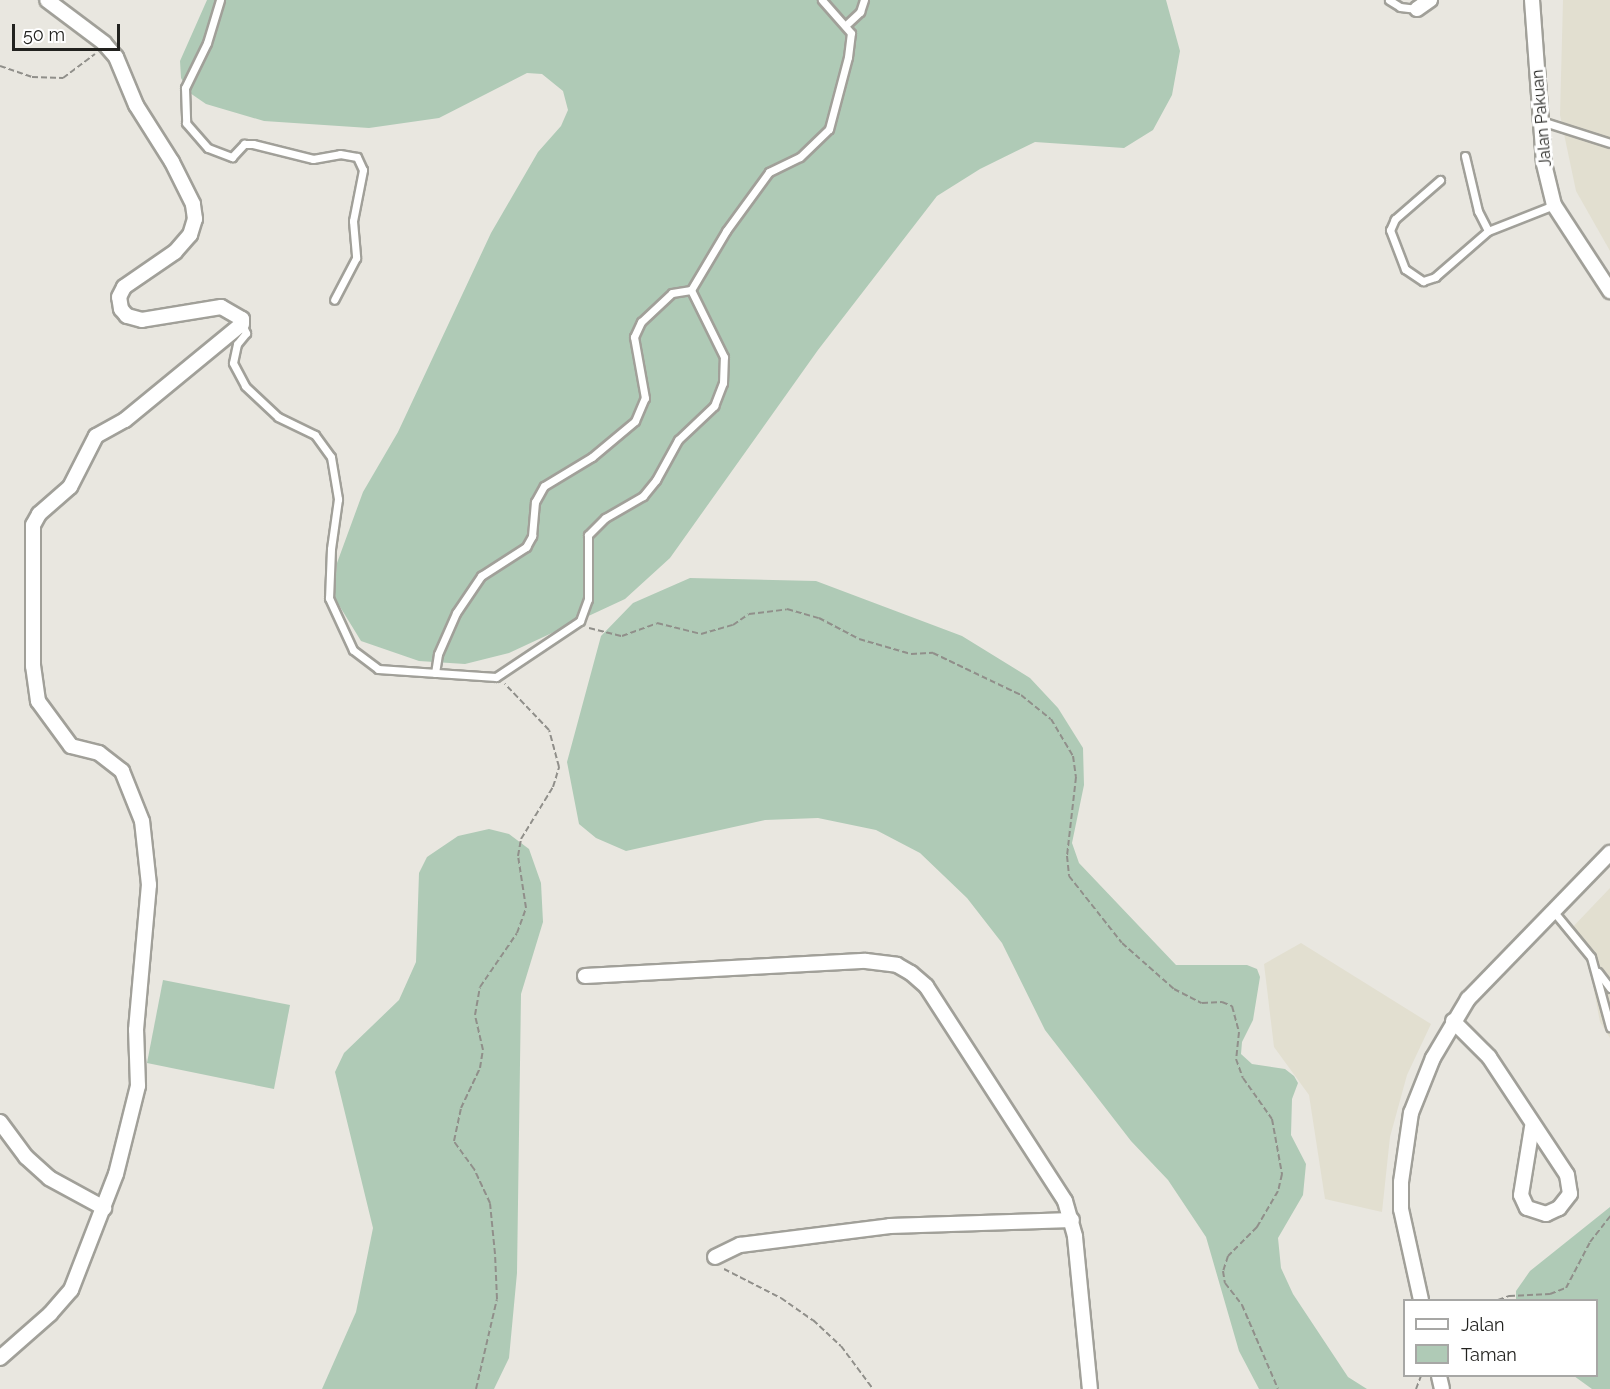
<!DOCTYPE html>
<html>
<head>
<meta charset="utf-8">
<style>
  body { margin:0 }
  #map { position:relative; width:1610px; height:1389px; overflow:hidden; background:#e9e7e0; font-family:Raleway,sans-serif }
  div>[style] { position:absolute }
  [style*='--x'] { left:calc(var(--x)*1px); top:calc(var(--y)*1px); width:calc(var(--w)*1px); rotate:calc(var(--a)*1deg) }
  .built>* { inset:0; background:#e2dfd0 }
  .green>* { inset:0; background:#afcab6 }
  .path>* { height:2px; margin-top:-1px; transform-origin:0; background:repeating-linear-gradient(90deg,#908f8a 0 6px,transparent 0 9px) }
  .roads { filter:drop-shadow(2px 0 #a1a099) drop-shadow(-2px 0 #a1a099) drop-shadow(0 2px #a1a099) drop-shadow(0 -2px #a1a099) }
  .lane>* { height:7px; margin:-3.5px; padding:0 3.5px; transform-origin:3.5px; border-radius:3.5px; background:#fff }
  .street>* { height:14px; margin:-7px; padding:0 7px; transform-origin:7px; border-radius:7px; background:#fff }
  span { translate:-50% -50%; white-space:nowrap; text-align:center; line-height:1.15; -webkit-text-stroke:6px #fff; paint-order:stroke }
  .street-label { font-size:16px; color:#22221f }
  .legend { position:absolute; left:1403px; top:1299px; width:195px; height:78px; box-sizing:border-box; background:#fff; border:2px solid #a7a7a5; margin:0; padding:8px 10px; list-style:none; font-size:18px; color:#22221f }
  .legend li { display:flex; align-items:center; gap:12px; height:30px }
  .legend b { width:30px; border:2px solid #a7a7a5 }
  .scale { position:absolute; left:12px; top:24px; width:108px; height:27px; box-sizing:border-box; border:3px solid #22221f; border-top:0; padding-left:8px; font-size:18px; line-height:21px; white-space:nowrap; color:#22221f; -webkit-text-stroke:4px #fff; paint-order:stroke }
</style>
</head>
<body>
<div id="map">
  <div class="built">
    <i style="clip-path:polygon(1563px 0,1610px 0,1610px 251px,1576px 191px,1560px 115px)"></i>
    <i style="clip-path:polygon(1610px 888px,1610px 1038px,1600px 1022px,1589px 964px,1568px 932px)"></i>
    <i style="clip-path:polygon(1301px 943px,1431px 1024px,1407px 1075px,1390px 1137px,1382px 1212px,1325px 1199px,1309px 1095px,1274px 1047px,1264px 964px)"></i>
  </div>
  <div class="green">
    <i style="clip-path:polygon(207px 0,1166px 0,1180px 51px,1172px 95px,1153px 130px,1124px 148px,1035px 142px,980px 169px,937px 196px,818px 350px,670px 558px,625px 599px,509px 653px,465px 664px,419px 661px,361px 641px,334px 597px,337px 563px,363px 492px,398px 432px,491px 233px,538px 152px,561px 126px,568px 110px,563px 91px,542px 74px,527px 73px,439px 118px,369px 128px,264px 121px,206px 104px,190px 93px,181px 78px,180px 61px)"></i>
    <i style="clip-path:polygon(690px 578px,816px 581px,962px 636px,1030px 678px,1058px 708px,1083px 748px,1084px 785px,1072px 843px,1079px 863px,1176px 965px,1247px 965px,1257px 969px,1260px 977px,1253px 1020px,1242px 1042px,1241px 1054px,1252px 1064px,1285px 1069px,1294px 1076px,1298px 1083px,1292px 1099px,1291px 1135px,1306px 1164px,1303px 1195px,1278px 1238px,1281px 1268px,1293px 1294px,1348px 1377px,1367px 1389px,1259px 1389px,1239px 1351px,1206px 1237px,1168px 1180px,1131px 1141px,1045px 1030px,1002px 943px,967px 898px,920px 853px,876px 830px,818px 818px,765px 820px,626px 851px,596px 838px,579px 824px,567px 762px,601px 636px,633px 603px)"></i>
    <i style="clip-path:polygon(489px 829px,509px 834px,529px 849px,541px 883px,543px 922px,521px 994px,517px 1273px,509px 1358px,494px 1389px,322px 1389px,356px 1312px,373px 1228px,335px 1072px,344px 1053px,399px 1000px,416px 962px,419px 873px,427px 857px,458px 836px)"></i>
    <i style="clip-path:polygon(163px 980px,290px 1005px,274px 1089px,147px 1063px)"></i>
    <i style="clip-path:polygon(1610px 1207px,1610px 1389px,1592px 1389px,1574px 1376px,1596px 1376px,1596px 1300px,1516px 1300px,1516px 1291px,1530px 1271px)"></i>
  </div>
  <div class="path">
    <i style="--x:0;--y:66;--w:34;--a:19"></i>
    <i style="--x:32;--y:77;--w:31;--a:2"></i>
    <i style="--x:63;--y:78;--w:40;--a:-37"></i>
    <i style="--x:589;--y:628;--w:34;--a:14"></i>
    <i style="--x:622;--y:636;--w:37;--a:-20"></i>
    <i style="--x:657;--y:623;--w:45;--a:14"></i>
    <i style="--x:701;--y:634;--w:33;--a:-16"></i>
    <i style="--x:733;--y:625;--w:19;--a:-35"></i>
    <i style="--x:749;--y:614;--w:38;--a:-7"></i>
    <i style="--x:787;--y:609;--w:33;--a:16"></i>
    <i style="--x:819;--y:618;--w:45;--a:27.7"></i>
    <i style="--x:859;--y:639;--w:54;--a:16.1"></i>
    <i style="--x:911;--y:654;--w:22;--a:-3"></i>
    <i style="--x:933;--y:653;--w:98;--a:25.5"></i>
    <i style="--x:1021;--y:695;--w:38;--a:39"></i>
    <i style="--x:1051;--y:719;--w:43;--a:59.3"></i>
    <i style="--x:1073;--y:756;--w:21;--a:82"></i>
    <i style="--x:1076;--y:777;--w:80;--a:96.5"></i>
    <i style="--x:1067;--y:856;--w:20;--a:84"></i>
    <i style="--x:1069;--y:876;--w:85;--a:51.7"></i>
    <i style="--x:1122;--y:943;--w:69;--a:41.5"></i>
    <i style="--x:1174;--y:989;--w:31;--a:27"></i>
    <i style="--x:1202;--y:1003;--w:20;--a:-3"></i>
    <i style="--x:1222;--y:1002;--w:11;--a:22"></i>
    <i style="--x:1232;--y:1006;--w:27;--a:75"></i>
    <i style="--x:1239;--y:1032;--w:27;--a:96"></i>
    <i style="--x:1236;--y:1059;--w:20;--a:70"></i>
    <i style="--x:1243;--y:1078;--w:50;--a:54.7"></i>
    <i style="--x:1272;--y:1119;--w:56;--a:79.7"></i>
    <i style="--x:1282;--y:1174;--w:17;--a:103"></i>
    <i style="--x:1278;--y:1191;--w:42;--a:120.3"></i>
    <i style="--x:1257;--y:1227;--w:41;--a:135"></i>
    <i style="--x:1228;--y:1256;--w:16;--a:108"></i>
    <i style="--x:1223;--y:1271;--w:12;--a:81"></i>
    <i style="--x:1225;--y:1283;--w:28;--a:52"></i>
    <i style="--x:1242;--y:1305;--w:91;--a:66.8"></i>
    <i style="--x:724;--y:1269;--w:64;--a:27"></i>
    <i style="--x:781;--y:1298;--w:39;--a:35"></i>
    <i style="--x:813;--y:1320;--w:38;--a:43"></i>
    <i style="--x:841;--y:1346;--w:54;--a:53.3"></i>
    <i style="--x:1498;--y:1300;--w:12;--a:-20"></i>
    <i style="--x:1509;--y:1296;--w:41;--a:-2.8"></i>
    <i style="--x:1550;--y:1294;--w:17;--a:-21"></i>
    <i style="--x:1566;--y:1288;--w:52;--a:-62.4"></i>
    <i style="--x:1590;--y:1242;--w:33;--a:-52"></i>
    <i style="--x:476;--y:1389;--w:92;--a:-76.9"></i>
    <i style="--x:497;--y:1299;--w:45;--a:-92.5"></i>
    <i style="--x:495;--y:1254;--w:51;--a:-95.6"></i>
    <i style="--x:490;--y:1203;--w:38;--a:-115"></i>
    <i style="--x:474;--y:1169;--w:34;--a:-126"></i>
    <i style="--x:454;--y:1141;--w:34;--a:-78"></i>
    <i style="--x:461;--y:1108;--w:44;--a:-64.6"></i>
    <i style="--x:480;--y:1068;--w:18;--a:-81"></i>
    <i style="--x:483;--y:1050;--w:36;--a:-103"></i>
    <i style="--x:475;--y:1015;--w:28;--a:-80"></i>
    <i style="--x:480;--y:987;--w:65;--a:-55.6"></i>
    <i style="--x:517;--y:933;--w:27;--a:-70"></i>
    <i style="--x:526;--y:908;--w:53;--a:-98.7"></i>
    <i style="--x:518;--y:856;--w:17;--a:-80"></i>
    <i style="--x:521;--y:839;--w:61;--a:-58.4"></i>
    <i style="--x:553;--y:787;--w:21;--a:-73"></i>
    <i style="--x:559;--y:767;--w:38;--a:-105"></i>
    <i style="--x:549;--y:730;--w:64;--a:-133.7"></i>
    <i style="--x:1416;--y:1389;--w:14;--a:-69"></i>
  </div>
  <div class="roads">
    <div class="lane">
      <i style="--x:220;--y:0;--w:45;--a:106.8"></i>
      <i style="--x:207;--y:43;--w:50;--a:116.1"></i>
      <i style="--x:185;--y:88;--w:35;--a:88"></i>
      <i style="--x:186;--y:123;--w:33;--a:49"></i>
      <i style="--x:208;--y:148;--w:26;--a:21"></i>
      <i style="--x:232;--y:157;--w:18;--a:-47"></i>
      <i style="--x:244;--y:144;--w:9;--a:0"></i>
      <i style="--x:253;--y:144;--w:62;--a:14"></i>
      <i style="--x:313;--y:159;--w:27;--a:-10"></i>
      <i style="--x:340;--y:154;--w:17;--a:10"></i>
      <i style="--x:357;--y:157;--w:14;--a:65"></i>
      <i style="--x:363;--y:170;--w:52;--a:101.1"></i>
      <i style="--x:353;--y:221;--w:37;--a:85"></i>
      <i style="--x:356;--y:258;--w:47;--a:117.6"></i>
      <i style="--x:1389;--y:0;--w:13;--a:32"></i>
      <i style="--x:1400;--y:7;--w:17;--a:7"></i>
      <i style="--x:847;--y:24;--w:18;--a:-43"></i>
      <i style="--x:860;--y:12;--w:13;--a:-72"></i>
      <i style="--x:1541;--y:121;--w:72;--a:17.7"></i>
      <i style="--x:1465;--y:156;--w:57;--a:76.7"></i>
      <i style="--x:1478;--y:211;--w:22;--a:63"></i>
      <i style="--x:1440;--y:180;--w:60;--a:139.1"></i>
      <i style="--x:1395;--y:219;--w:12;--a:114"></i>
      <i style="--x:1390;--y:230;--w:42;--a:69"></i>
      <i style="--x:1405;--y:269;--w:22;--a:34"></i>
      <i style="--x:1423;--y:281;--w:13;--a:-18"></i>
      <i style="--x:1435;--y:277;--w:70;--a:-41"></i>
      <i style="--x:1488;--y:231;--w:71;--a:-21.5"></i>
      <i style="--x:242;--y:324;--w:10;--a:66"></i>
      <i style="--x:246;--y:333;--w:14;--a:129"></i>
      <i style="--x:237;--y:344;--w:19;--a:102"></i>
      <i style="--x:233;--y:363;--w:26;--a:62"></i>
      <i style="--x:245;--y:386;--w:45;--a:43.2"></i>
      <i style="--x:278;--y:417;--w:41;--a:25.9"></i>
      <i style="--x:315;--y:435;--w:27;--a:54"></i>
      <i style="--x:331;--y:457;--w:43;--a:80.5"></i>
      <i style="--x:338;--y:499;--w:50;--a:98"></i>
      <i style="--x:331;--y:549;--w:49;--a:92.3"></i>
      <i style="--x:329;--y:598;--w:57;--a:65.2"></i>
      <i style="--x:353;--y:650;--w:31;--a:37"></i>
      <i style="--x:378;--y:669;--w:118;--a:3.9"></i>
      <i style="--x:496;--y:677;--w:101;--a:-33.7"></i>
      <i style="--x:580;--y:621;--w:23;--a:-70"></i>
      <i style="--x:588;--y:599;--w:64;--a:-90"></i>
      <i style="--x:588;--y:535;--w:24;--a:-45"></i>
      <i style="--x:605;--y:518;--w:44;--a:-30.1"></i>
      <i style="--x:643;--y:496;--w:21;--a:-51"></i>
      <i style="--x:656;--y:480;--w:46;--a:-61.2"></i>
      <i style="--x:678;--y:440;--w:50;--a:-43.4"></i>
      <i style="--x:714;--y:406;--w:25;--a:-69"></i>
      <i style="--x:723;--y:383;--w:26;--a:-88"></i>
      <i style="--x:724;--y:357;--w:75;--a:-116.2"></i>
      <i style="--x:691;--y:290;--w:69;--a:-59.3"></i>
      <i style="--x:726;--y:231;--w:73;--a:-53.9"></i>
      <i style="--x:769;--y:172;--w:34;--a:-26"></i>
      <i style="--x:800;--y:157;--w:40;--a:-44"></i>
      <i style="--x:829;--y:129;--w:74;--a:-75.2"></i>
      <i style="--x:848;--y:57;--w:24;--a:-83"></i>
      <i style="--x:851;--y:33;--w:44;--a:-131.3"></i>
      <i style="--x:435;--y:673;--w:19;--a:-81"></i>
      <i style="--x:438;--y:654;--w:45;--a:-66.3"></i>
      <i style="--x:456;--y:613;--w:45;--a:-56"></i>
      <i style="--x:481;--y:576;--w:54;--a:-32.8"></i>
      <i style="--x:526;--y:547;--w:13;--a:-61"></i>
      <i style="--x:532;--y:536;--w:34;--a:-85"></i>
      <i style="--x:535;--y:502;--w:18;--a:-61"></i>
      <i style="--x:544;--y:486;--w:56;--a:-31.1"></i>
      <i style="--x:592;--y:457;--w:56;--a:-39.9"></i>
      <i style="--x:635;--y:421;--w:25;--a:-67"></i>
      <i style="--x:645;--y:398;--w:62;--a:-100.2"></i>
      <i style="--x:634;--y:337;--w:17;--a:-65"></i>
      <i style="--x:641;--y:322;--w:42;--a:-43.1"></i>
      <i style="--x:672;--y:293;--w:19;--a:-9"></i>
      <i style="--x:1554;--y:912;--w:58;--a:50.6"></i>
      <i style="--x:1591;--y:957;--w:73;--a:74.8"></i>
      <i style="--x:1598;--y:972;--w:20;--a:53"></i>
    </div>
    <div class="street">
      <i style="--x:1532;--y:0;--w:164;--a:85.8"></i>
      <i style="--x:1544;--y:164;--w:42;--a:76.3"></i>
      <i style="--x:1554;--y:205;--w:103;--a:56.9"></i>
      <i style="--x:1417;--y:9;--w:16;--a:-35"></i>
      <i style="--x:585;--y:976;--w:281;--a:-3.1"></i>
      <i style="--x:866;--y:961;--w:31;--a:7"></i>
      <i style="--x:897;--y:965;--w:16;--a:30"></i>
      <i style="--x:911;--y:973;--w:20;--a:41"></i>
      <i style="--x:926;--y:986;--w:256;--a:57.1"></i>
      <i style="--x:1065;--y:1201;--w:37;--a:74"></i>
      <i style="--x:1075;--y:1237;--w:153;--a:84.4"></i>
      <i style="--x:1453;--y:1021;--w:51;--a:45"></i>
      <i style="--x:1489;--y:1057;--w:141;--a:56.5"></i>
      <i style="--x:1567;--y:1175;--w:19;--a:81"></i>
      <i style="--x:1570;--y:1194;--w:18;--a:128"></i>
      <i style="--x:1559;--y:1208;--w:14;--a:155"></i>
      <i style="--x:1546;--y:1214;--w:20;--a:-162"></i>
      <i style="--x:1527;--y:1208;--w:14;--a:-115"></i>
      <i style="--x:1521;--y:1195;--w:69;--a:-80.8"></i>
      <i style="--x:0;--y:1122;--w:44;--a:53.4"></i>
      <i style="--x:26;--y:1157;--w:31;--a:42"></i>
      <i style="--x:49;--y:1178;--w:63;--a:28.6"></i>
      <i style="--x:715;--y:1257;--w:28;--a:-26"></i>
      <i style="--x:740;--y:1245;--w:151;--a:-7.2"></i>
      <i style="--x:890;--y:1226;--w:182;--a:-1.9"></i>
      <i style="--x:1421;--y:1300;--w:93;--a:-102.4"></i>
      <i style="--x:1401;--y:1209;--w:27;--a:-90"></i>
      <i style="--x:1401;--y:1182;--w:70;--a:-81.8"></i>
      <i style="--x:1411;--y:1113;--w:59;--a:-68.2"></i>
      <i style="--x:1433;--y:1058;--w:69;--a:-59.3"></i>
      <i style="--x:1468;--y:999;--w:204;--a:-45.8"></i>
      <i style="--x:0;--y:1358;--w:67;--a:-41.3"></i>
      <i style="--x:50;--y:1314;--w:32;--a:-49"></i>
      <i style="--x:71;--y:1290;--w:124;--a:-68.8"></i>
      <i style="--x:116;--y:1174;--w:91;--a:-76"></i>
      <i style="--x:138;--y:1086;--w:56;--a:-92"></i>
      <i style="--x:136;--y:1030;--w:146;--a:-84.9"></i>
      <i style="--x:149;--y:885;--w:64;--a:-96.2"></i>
      <i style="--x:142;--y:821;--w:54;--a:-111.8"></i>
      <i style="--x:122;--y:771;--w:29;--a:-142"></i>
      <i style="--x:99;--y:753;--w:29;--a:-166"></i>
      <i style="--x:71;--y:746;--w:56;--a:-126.3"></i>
      <i style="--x:38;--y:701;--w:35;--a:-98"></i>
      <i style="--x:33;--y:666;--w:141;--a:-90"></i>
      <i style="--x:33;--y:525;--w:13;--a:-61"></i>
      <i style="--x:39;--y:514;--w:41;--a:-41.1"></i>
      <i style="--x:70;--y:487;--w:57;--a:-63"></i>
      <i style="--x:96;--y:436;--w:33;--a:-29"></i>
      <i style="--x:125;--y:420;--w:151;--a:-39.4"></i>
      <i style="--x:242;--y:324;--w:5;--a:-90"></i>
      <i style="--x:242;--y:319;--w:24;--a:-150"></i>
      <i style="--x:221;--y:307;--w:80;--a:170.7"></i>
      <i style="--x:142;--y:320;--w:16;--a:-165"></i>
      <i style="--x:127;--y:316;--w:9;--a:-131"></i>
      <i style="--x:121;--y:309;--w:12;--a:-99"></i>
      <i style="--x:119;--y:297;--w:11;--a:-63"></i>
      <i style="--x:124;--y:287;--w:62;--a:-34.5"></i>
      <i style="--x:175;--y:252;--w:23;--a:-49"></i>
      <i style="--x:190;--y:235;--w:17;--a:-73"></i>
      <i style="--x:195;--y:219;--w:15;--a:-98"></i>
      <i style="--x:193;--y:204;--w:47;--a:-116.6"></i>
      <i style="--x:172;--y:162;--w:67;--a:-122.3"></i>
      <i style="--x:136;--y:105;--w:52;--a:-112.6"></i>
      <i style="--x:116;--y:57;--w:18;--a:-131"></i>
      <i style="--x:104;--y:43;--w:71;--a:-143"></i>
      <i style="--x:1439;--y:1376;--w:13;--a:77"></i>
    </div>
  </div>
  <div class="street-label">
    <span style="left:1542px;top:118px;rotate:-95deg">Jalan Pakuan</span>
  </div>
  <ul class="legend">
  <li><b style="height:8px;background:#fff"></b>Jalan</li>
  <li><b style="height:16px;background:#afcab6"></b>Taman</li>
  </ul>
  <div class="scale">50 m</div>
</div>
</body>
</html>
